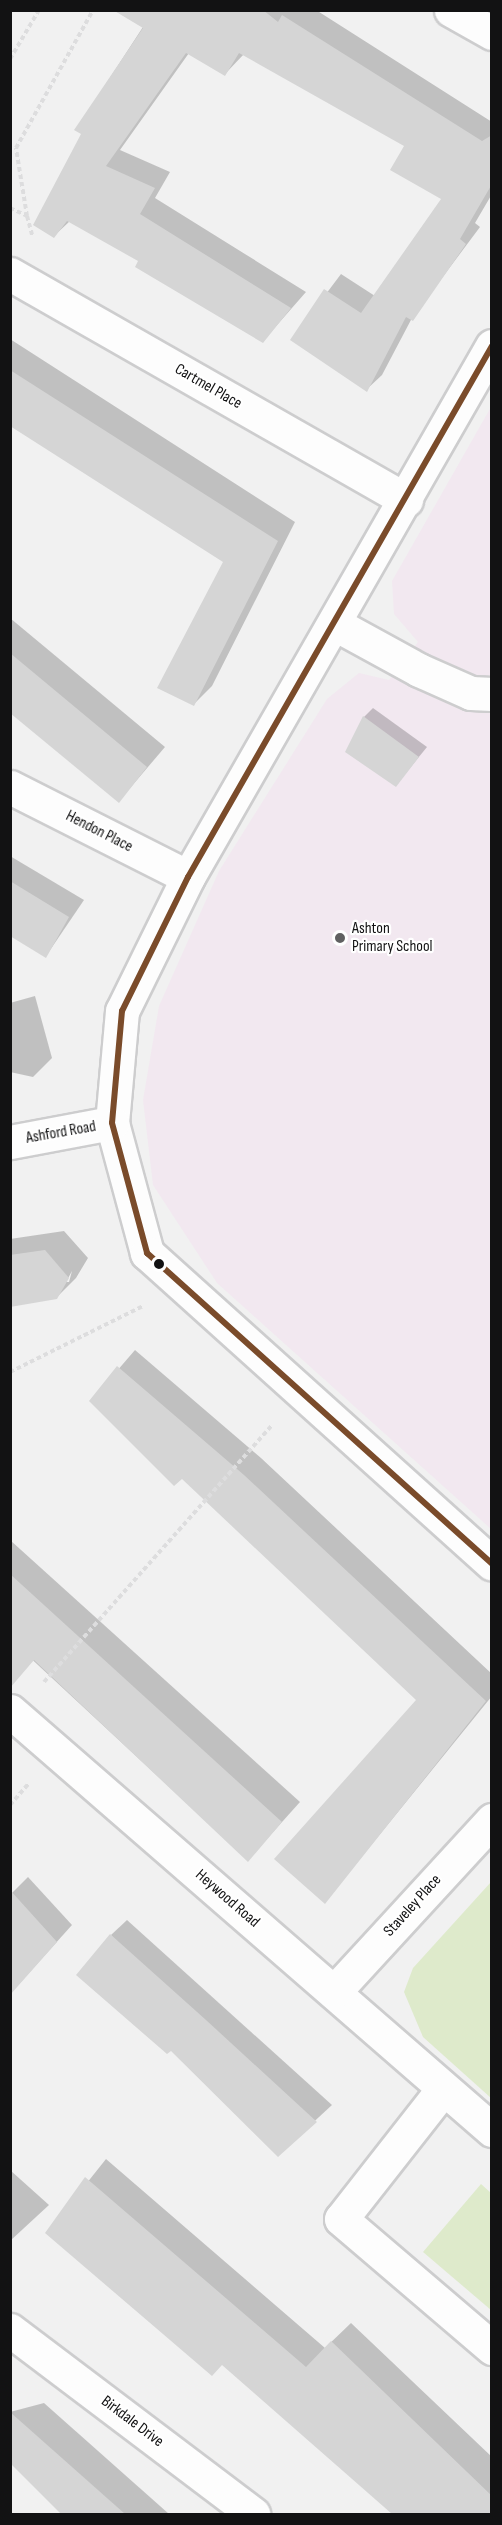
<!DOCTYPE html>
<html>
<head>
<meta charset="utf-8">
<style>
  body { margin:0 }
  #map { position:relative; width:502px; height:2525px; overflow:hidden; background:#f1f1f1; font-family:"Sofia Sans Condensed",sans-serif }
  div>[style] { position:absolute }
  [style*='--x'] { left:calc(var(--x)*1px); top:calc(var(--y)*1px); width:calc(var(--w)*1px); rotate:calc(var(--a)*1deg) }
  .industrial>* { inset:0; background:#f2e8f0 }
  .green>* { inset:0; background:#deeacb }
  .shadow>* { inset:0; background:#0003 }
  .building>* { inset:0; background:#d5d5d5 }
  .path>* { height:4px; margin-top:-2px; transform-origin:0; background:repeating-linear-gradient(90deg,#ddddde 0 4.5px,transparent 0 7.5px) }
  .roads { filter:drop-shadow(2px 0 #cdcdce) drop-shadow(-2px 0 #cdcdce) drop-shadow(0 2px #cdcdce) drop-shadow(0 -2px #cdcdce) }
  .minor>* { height:33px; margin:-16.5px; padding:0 16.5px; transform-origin:16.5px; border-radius:16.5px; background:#fdfdfd }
  .bus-1>* { height:6px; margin:-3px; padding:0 3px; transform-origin:3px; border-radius:3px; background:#7a4b2a }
  .dots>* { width:16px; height:16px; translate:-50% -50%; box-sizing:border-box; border:3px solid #fff; border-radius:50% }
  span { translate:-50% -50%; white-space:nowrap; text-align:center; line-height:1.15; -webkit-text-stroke:4.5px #fff; paint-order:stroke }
  .street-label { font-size:16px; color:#121213 }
  .poi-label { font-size:16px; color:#121213 }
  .left { translate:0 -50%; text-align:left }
  .frame { position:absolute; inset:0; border:12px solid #121213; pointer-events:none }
</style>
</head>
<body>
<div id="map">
  <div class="industrial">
    <i style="clip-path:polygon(491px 407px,491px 1529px,217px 1283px,153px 1185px,143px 1100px,159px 1006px,219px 871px,327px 699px,359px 673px,389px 680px,418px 642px,394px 614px,392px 581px)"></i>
  </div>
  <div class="green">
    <i style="clip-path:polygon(491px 1882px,491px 2098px,423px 2037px,404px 1992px,413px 1968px)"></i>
    <i style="clip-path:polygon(481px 2184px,491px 2193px,491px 2310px,423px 2252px)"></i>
  </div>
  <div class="shadow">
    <i style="clip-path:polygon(154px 10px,316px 10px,492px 122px,492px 194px,475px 223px,480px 227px,412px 318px,382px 375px,366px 390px,292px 339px,341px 274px,375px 296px,443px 199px,406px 145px,244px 54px,225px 74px,189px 53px,120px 150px,170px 172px,155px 198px,306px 292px,263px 341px,140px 260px,70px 221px,54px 236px,83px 134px,76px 130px)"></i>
    <i style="clip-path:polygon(10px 339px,295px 522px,212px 686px,194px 704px,225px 562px,10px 424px)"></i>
    <i style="clip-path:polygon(10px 618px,165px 747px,119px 801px,10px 711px)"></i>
    <i style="clip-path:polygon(373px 708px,427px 747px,396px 785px,364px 717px)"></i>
    <i style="clip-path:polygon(10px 856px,84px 900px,46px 956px,10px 934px)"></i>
    <i style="clip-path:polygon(35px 996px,52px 1058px,33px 1077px,10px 1072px,10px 1003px)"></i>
    <i style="clip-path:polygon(evenodd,64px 1231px,88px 1258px,76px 1278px,57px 1297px,10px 1305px,10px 1239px,64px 1231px,72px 1271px,69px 1282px,66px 1282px,72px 1271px)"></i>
    <i style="clip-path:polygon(135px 1350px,261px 1458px,492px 1674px,492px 1696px,325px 1902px,418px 1700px,183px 1477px,91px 1401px)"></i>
    <i style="clip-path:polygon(10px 1540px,300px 1802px,248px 1860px,10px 1639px)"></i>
    <i style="clip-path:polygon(28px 1877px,72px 1925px,10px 1994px,10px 1895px)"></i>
    <i style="clip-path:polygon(127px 1920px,332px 2105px,278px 2155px,111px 1935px)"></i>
    <i style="clip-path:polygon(106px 2159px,325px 2348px,351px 2323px,492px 2457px,492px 2514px,395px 2514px,222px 2363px,47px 2233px)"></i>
    <i style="clip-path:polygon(10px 2170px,49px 2205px,10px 2241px)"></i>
    <i style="clip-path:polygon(44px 2403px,169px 2514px,64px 2514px,10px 2461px,10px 2412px)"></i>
  </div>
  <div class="building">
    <i style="clip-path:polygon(113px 10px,263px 10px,278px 22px,282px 15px,482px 141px,492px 135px,492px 184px,460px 239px,466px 244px,413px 321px,406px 317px,367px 392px,290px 340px,324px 289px,361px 313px,441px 199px,390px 170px,404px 146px,239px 53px,225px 76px,186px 53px,106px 166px,155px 188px,140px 214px,291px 308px,263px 343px,135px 267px,138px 261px,67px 221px,54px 238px,33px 225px,81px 134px,74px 130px,143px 28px)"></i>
    <i style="clip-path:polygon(10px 370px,278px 541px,194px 706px,157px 688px,223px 562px,10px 426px)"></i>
    <i style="clip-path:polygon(10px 653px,147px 767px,119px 803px,10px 713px)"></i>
    <i style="clip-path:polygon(363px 716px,419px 757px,396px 787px,345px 752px)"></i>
    <i style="clip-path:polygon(10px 881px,69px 917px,46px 958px,10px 936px)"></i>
    <i style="clip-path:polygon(45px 1250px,69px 1278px,57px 1299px,10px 1307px,10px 1255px)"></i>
    <i style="clip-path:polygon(117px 1366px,244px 1475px,486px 1701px,325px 1904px,274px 1859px,416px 1700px,182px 1479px,174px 1486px,89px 1401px)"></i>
    <i style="clip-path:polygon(10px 1574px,282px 1822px,248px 1862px,34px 1660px,10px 1688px)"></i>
    <i style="clip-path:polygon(10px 1890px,57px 1942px,10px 1995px)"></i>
    <i style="clip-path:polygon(110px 1934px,206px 2020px,317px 2122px,278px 2157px,171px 2051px,167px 2054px,76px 1975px)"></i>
    <i style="clip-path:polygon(85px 2177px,306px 2367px,331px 2341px,492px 2496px,492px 2514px,392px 2514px,222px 2365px,212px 2376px,45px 2233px)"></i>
    <i style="clip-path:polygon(10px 2412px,125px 2514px,61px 2514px,10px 2463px)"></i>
  </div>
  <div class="path">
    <i style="--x:10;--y:59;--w:57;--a:-59.4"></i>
    <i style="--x:10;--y:208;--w:19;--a:25"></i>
    <i style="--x:27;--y:216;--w:20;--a:75"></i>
    <i style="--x:27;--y:216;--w:69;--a:-99.2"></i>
    <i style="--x:16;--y:148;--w:158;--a:-60.8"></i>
    <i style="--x:10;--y:1372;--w:148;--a:-26.4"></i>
    <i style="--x:44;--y:1682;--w:344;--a:-48.4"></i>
    <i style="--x:10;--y:1805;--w:29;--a:-49"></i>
  </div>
  <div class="roads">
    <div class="minor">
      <i style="--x:451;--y:10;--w:47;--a:29.3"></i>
      <i style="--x:10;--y:274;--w:456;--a:29.7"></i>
      <i style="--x:492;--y:346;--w:612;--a:119.79"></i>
      <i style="--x:188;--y:877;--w:149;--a:116.2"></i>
      <i style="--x:122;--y:1011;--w:112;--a:95.1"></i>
      <i style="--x:112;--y:1123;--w:135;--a:74.9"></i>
      <i style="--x:147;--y:1253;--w:464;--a:42"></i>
      <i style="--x:335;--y:624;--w:96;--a:28.7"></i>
      <i style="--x:419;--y:670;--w:57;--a:23.9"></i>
      <i style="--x:471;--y:693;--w:21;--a:3"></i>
      <i style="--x:10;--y:787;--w:199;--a:26.8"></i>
      <i style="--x:10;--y:1142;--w:104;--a:-10.6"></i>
      <i style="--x:10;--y:1711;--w:639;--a:41"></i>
      <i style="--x:334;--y:1992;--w:234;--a:-47.4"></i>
      <i style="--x:443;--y:2089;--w:165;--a:128.1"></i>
      <i style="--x:341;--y:2219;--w:199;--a:40.5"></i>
      <i style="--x:10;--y:2330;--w:305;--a:37.1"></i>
    </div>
  </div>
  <div class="bus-1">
    <i style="--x:492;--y:346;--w:612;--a:119.79"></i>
    <i style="--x:188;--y:877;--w:149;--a:116.2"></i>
    <i style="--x:122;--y:1011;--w:112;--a:95.1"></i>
    <i style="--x:112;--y:1123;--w:135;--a:74.9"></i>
    <i style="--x:147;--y:1253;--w:464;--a:42"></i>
  </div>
  <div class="dots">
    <i style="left:340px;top:938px;background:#606061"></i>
    <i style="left:159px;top:1264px;background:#121213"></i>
  </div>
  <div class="street-label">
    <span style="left:208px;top:387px;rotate:30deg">Cartmel Place</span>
    <span style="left:99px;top:832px;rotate:27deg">Hendon Place</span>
    <span style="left:61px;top:1133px;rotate:-10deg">Ashford Road</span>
    <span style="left:227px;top:1899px;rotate:41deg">Heywood Road</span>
    <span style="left:413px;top:1906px;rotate:-48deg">Staveley Place</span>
    <span style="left:132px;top:2422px;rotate:37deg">Birkdale Drive</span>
  </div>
  <div class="poi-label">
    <span class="left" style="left:352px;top:938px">Ashton<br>Primary School</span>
  </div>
  <div class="frame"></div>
</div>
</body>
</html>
